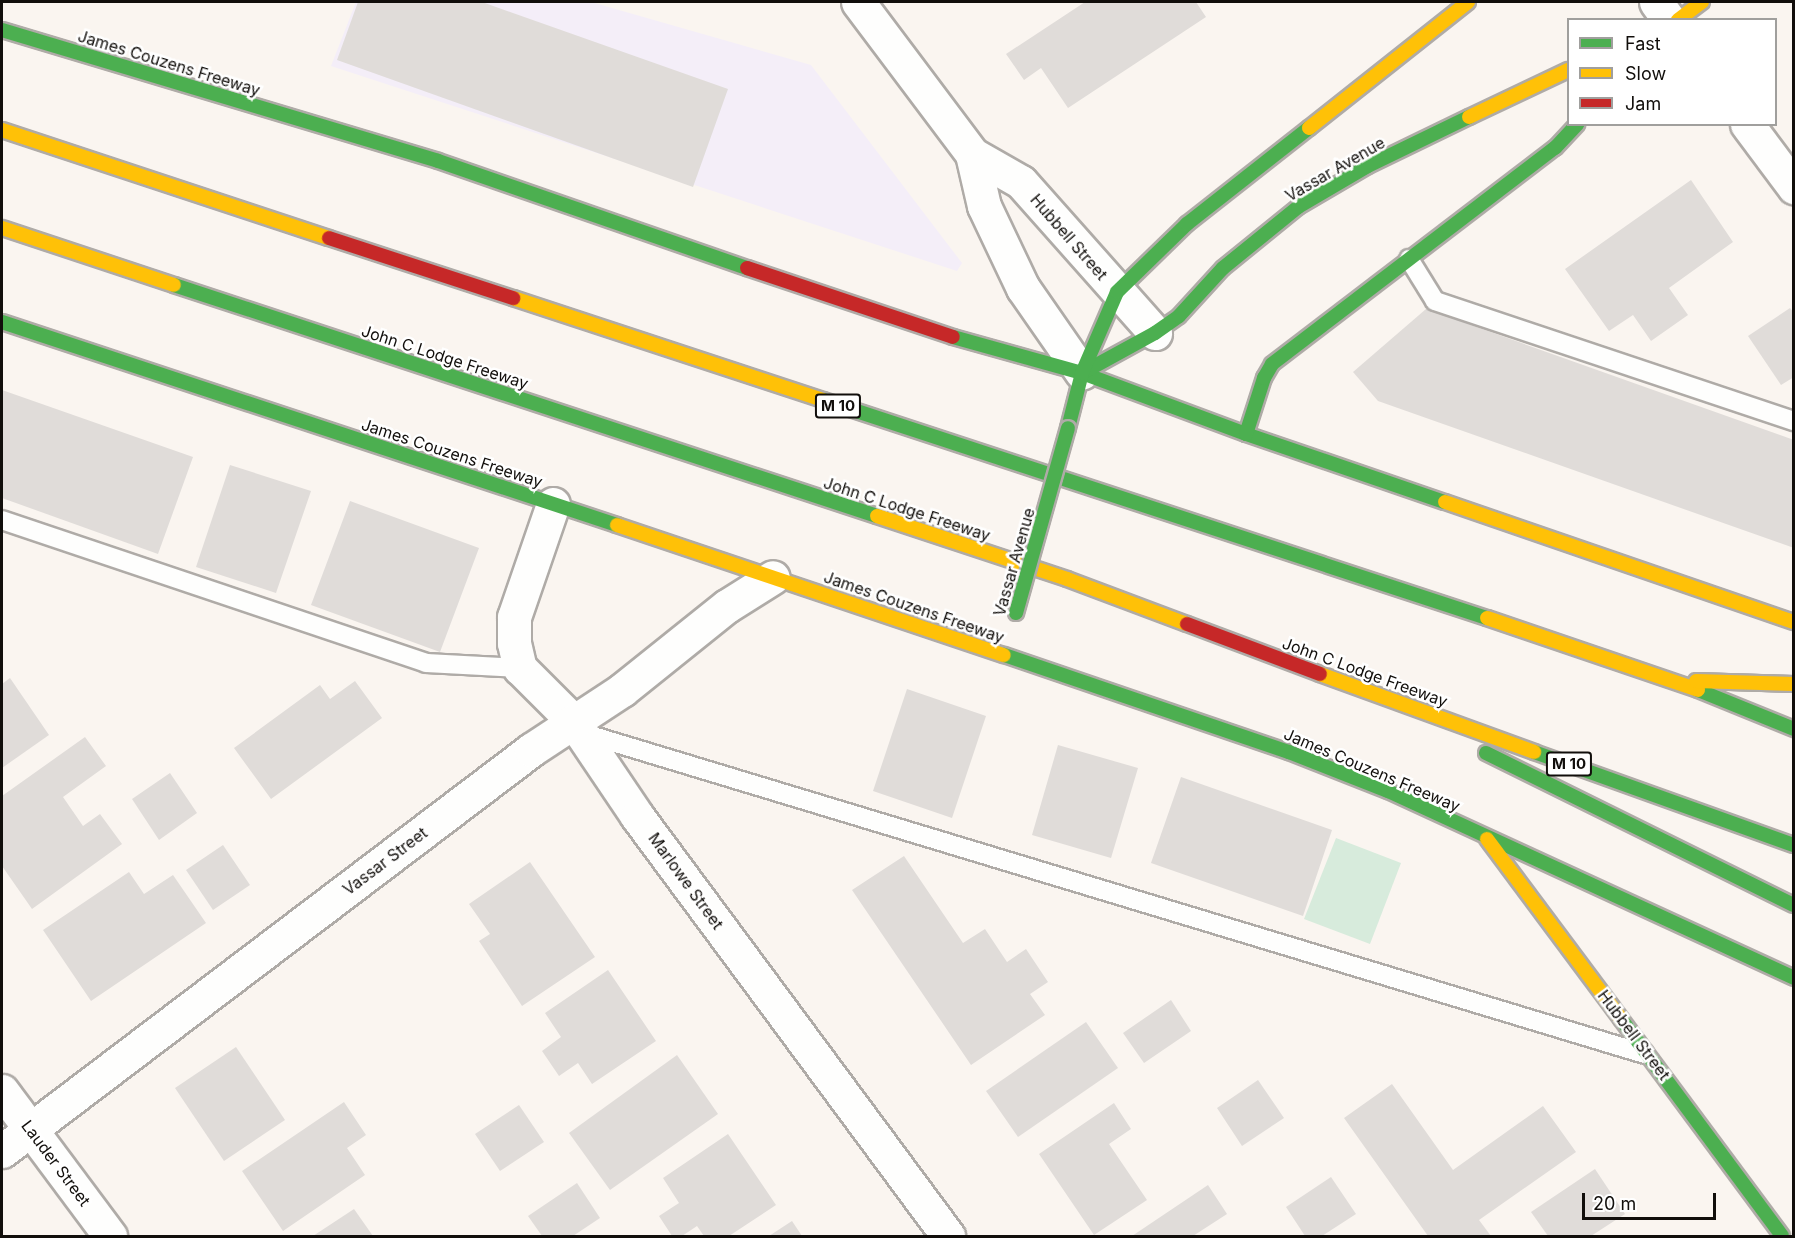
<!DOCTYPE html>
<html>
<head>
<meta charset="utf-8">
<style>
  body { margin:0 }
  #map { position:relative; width:1795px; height:1238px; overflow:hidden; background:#faf5f0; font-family:Inter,sans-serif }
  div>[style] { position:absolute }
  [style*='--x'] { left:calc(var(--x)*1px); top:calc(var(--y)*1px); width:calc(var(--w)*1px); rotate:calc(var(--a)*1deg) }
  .commercial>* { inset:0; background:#f4eef8 }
  .green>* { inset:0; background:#d7ebdc }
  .building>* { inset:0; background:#e0dcd9 }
  .roads { filter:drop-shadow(2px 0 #afaba7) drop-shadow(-2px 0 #afaba7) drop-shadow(0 2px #afaba7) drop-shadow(0 -2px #afaba7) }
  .lane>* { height:18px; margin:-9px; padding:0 9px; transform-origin:9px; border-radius:9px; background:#fefefd }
  .street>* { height:33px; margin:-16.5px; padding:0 16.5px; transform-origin:16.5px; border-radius:16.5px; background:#fefefd }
  .fast>* { height:14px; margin:-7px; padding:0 7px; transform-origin:7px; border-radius:7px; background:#4caf50 }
  .slow>* { height:14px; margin:-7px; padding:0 7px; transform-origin:7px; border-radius:7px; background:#ffc107 }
  .jam>* { height:14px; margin:-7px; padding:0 7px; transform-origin:7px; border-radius:7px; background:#c62828 }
  .bridges { filter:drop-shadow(2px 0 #afaba7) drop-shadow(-2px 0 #afaba7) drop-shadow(0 2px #afaba7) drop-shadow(0 -2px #afaba7) }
  .fast-bridge>* { height:14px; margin:-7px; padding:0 7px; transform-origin:7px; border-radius:7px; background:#4caf50 }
  span { translate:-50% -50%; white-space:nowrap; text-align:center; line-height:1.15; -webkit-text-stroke:5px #fff; paint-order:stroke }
  .shield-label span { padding:2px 4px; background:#fff; border:2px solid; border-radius:4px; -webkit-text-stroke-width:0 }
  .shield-label { font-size:15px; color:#110e0b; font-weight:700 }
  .street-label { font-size:16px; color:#110e0b }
  .frame { position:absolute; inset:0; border:3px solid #110e0b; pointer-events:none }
  .legend { position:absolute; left:1567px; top:18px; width:210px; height:108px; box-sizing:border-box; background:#fff; border:2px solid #a09f9d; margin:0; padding:8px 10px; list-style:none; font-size:18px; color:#110e0b }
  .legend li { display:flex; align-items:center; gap:12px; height:30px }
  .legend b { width:30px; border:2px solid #a09f9d }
  .scale { position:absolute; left:1582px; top:1193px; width:134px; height:27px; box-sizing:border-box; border:3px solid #110e0b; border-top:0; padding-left:8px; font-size:18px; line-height:21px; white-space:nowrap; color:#110e0b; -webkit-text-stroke:4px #fff; paint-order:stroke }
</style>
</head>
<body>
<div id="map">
  <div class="commercial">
    <i style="clip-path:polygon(356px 2px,591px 2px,811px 65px,962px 263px,957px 271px,331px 66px)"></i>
  </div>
  <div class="green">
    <i style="clip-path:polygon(1336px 838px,1401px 863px,1370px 944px,1304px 919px)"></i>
  </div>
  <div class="building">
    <i style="clip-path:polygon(358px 2px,482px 2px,728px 89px,693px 187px,337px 60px)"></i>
    <i style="clip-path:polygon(1085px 2px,1196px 2px,1206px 17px,1068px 108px,1041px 68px,1024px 80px,1006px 54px)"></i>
    <i style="clip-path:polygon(1691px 180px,1733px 242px,1669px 288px,1688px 315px,1651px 341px,1633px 315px,1609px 331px,1565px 269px)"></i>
    <i style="clip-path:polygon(1790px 308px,1794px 313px,1794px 377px,1781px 385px,1748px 336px)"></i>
    <i style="clip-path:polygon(1426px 309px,1794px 440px,1794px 548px,1378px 401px,1353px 372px)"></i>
    <i style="clip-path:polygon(2px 390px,193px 457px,158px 554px,2px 498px)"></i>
    <i style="clip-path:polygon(230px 465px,311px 491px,276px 593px,196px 567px)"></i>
    <i style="clip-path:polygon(350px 501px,479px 548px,440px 652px,311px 605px)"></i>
    <i style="clip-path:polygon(10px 678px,49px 735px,2px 768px,2px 684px)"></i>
    <i style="clip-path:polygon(355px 681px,382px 718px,271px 799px,234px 748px,320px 685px,330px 699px)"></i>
    <i style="clip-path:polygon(907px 689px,986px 716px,952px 818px,873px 791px)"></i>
    <i style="clip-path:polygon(85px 737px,106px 766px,63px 797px,83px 826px,100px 814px,122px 844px,32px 909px,2px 866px,2px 796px)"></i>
    <i style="clip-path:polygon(1058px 745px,1138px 768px,1111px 858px,1032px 835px)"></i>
    <i style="clip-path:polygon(170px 773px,197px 813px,159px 840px,132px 799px)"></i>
    <i style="clip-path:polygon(1181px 777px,1332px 830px,1303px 916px,1151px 863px)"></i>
    <i style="clip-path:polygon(223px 845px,250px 885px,213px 910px,186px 870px)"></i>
    <i style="clip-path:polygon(904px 856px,963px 943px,985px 929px,1007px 962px,1026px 949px,1048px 982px,1030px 994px,1045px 1015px,971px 1065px,852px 890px)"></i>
    <i style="clip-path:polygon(530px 862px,595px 957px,522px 1006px,479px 941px,490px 934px,469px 904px)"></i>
    <i style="clip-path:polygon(129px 872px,144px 894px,173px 875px,206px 923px,91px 1001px,43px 930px)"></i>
    <i style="clip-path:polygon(608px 970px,656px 1041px,592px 1084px,578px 1063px,559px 1076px,542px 1051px,561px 1037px,545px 1013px)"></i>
    <i style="clip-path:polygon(1171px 1000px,1191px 1031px,1144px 1063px,1123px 1033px)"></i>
    <i style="clip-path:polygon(1086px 1022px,1118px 1068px,1018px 1137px,986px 1091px)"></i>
    <i style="clip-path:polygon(236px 1047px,285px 1120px,224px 1161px,175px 1088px)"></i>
    <i style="clip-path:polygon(677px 1055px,718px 1114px,610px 1190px,569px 1133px)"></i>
    <i style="clip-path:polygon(1258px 1080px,1284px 1118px,1242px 1146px,1217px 1108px)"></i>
    <i style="clip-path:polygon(1392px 1084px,1453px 1170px,1543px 1106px,1576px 1152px,1479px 1220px,1491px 1236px,1428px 1236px,1344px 1118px)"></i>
    <i style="clip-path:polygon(344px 1102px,366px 1135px,347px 1148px,365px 1175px,283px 1231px,242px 1171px)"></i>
    <i style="clip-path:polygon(1114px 1103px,1131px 1129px,1109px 1144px,1147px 1200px,1094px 1235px,1039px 1154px)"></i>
    <i style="clip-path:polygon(519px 1105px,544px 1142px,500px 1171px,475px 1134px)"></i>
    <i style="clip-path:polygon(728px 1134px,776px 1205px,729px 1236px,704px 1236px,697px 1226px,682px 1236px,672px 1236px,659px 1216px,679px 1203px,663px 1178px)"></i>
    <i style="clip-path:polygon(1595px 1169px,1625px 1214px,1591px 1236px,1548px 1236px,1531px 1212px)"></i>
    <i style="clip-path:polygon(1331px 1177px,1356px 1214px,1322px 1236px,1305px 1236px,1286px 1207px)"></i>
    <i style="clip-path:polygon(577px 1183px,600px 1218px,573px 1236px,542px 1236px,528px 1216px)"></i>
    <i style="clip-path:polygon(1208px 1185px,1227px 1214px,1193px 1236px,1132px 1236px)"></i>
    <i style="clip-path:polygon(354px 1209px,373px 1236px,313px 1236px)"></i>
    <i style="clip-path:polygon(792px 1221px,802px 1236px,769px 1236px)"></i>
  </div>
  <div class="roads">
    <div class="lane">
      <i style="--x:1409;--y:259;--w:49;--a:58.2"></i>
      <i style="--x:1435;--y:301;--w:379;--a:18.5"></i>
      <i style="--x:2;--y:520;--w:447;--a:18.6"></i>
      <i style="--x:426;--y:663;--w:94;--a:3"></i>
      <i style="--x:583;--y:733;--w:1109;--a:16.82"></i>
    </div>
    <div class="street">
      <i style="--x:858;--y:2;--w:190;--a:53.1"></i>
      <i style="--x:972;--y:154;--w:56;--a:29.7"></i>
      <i style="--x:1021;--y:182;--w:202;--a:48.4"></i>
      <i style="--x:1656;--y:2;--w:22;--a:54"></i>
      <i style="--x:1747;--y:124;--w:79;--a:53.3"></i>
      <i style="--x:972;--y:154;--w:53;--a:77"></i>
      <i style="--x:984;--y:206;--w:91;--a:64.6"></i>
      <i style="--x:1023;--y:288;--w:103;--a:55.2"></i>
      <i style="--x:553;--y:504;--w:120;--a:109"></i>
      <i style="--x:514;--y:617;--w:26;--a:90"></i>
      <i style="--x:514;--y:643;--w:26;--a:77"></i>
      <i style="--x:520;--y:668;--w:75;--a:45"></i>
      <i style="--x:573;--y:721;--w:115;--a:56"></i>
      <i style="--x:637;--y:816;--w:523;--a:53.48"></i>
      <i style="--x:2;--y:1091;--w:181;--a:53.3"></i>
      <i style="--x:2;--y:1151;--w:664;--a:-37.16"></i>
      <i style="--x:531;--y:750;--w:109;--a:-33.4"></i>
      <i style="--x:622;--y:690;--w:134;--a:-38.7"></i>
      <i style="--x:727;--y:606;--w:54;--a:-32.2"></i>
    </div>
    <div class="fast">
      <i style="--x:2;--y:30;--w:455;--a:16.7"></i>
      <i style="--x:438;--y:161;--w:327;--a:19.1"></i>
      <i style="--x:174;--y:285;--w:740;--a:18.19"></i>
      <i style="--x:2;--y:322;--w:648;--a:18.27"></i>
      <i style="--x:953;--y:337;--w:134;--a:15.6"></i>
      <i style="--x:1082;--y:373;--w:175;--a:20.4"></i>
      <i style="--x:1246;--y:434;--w:210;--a:18.9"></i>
      <i style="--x:1082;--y:373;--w:83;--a:-28.7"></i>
      <i style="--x:1155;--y:333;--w:29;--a:-35"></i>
      <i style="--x:1179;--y:316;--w:65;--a:-47.5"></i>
      <i style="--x:1223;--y:268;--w:97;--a:-39.1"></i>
      <i style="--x:1298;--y:207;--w:81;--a:-30.4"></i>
      <i style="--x:1368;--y:166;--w:112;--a:-25.9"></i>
      <i style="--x:823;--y:400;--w:699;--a:18.18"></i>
      <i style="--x:1068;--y:428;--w:57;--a:-75.7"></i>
      <i style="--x:1082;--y:373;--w:88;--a:-66.6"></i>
      <i style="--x:1117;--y:292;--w:98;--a:-44.2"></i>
      <i style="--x:1187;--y:224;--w:155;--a:-38.2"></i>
      <i style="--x:1246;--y:434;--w:59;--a:-72.2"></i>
      <i style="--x:1264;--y:378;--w:16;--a:-60"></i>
      <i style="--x:1272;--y:364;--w:356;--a:-37.4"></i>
      <i style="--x:1555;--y:148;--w:33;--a:-47"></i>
      <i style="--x:1004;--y:655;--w:301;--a:18.8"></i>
      <i style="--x:1289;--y:752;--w:106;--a:21.5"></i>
      <i style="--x:1388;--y:791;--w:447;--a:24.7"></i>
      <i style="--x:1698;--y:690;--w:104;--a:22.1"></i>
      <i style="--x:1534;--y:752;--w:276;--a:19.7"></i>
      <i style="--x:1486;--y:753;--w:343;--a:26.3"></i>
      <i style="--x:1621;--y:1019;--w:270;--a:53.4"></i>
    </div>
    <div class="slow">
      <i style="--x:1678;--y:20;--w:30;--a:-37"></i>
      <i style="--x:1469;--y:117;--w:110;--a:-25.4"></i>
      <i style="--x:1309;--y:128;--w:203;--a:-38.4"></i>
      <i style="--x:2;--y:130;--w:344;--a:18.3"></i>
      <i style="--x:2;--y:228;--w:181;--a:18.3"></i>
      <i style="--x:513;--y:298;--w:326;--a:18.2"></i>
      <i style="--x:1445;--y:502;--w:369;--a:19"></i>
      <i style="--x:877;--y:516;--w:200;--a:18.3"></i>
      <i style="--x:1067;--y:579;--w:128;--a:20.6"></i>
      <i style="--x:617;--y:525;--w:408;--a:18.6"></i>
      <i style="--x:1487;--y:618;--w:223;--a:18.8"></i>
      <i style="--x:1320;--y:674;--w:228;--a:20"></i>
      <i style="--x:1696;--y:681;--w:98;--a:1.8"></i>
      <i style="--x:1487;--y:839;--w:224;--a:53.3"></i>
    </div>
    <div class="jam">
      <i style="--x:329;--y:238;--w:194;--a:18.1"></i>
      <i style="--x:747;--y:268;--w:217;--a:18.5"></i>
      <i style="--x:1187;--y:624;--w:142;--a:20.6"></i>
    </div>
  </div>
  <div class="bridges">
    <div class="fast-bridge">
      <i style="--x:1016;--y:613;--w:192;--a:-74.3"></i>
    </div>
  </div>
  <div class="shield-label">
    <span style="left:838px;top:406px">M 10</span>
    <span style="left:1569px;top:764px">M 10</span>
  </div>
  <div class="street-label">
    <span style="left:169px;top:63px;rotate:17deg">James Couzens Freeway</span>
    <span style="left:1335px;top:169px;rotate:-30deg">Vassar Avenue</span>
    <span style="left:1069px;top:237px;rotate:49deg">Hubbell Street</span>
    <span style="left:445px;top:357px;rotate:18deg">John C Lodge Freeway</span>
    <span style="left:452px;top:453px;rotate:18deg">James Couzens Freeway</span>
    <span style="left:907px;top:509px;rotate:18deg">John C Lodge Freeway</span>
    <span style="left:1014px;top:562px;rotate:-74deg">Vassar Avenue</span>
    <span style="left:914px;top:607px;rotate:19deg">James Couzens Freeway</span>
    <span style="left:1365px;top:672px;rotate:20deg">John C Lodge Freeway</span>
    <span style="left:1372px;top:770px;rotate:23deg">James Couzens Freeway</span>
    <span style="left:385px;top:861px;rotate:-37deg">Vassar Street</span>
    <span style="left:686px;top:881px;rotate:54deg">Marlowe Street</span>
    <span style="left:1634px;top:1035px;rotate:53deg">Hubbell Street</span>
    <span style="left:56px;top:1163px;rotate:53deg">Lauder Street</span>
  </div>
  <div class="frame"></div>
  <ul class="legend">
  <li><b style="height:8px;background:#4caf50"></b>Fast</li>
  <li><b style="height:8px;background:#ffc107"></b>Slow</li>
  <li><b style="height:8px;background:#c62828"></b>Jam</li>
  </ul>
  <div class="scale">20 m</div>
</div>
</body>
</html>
